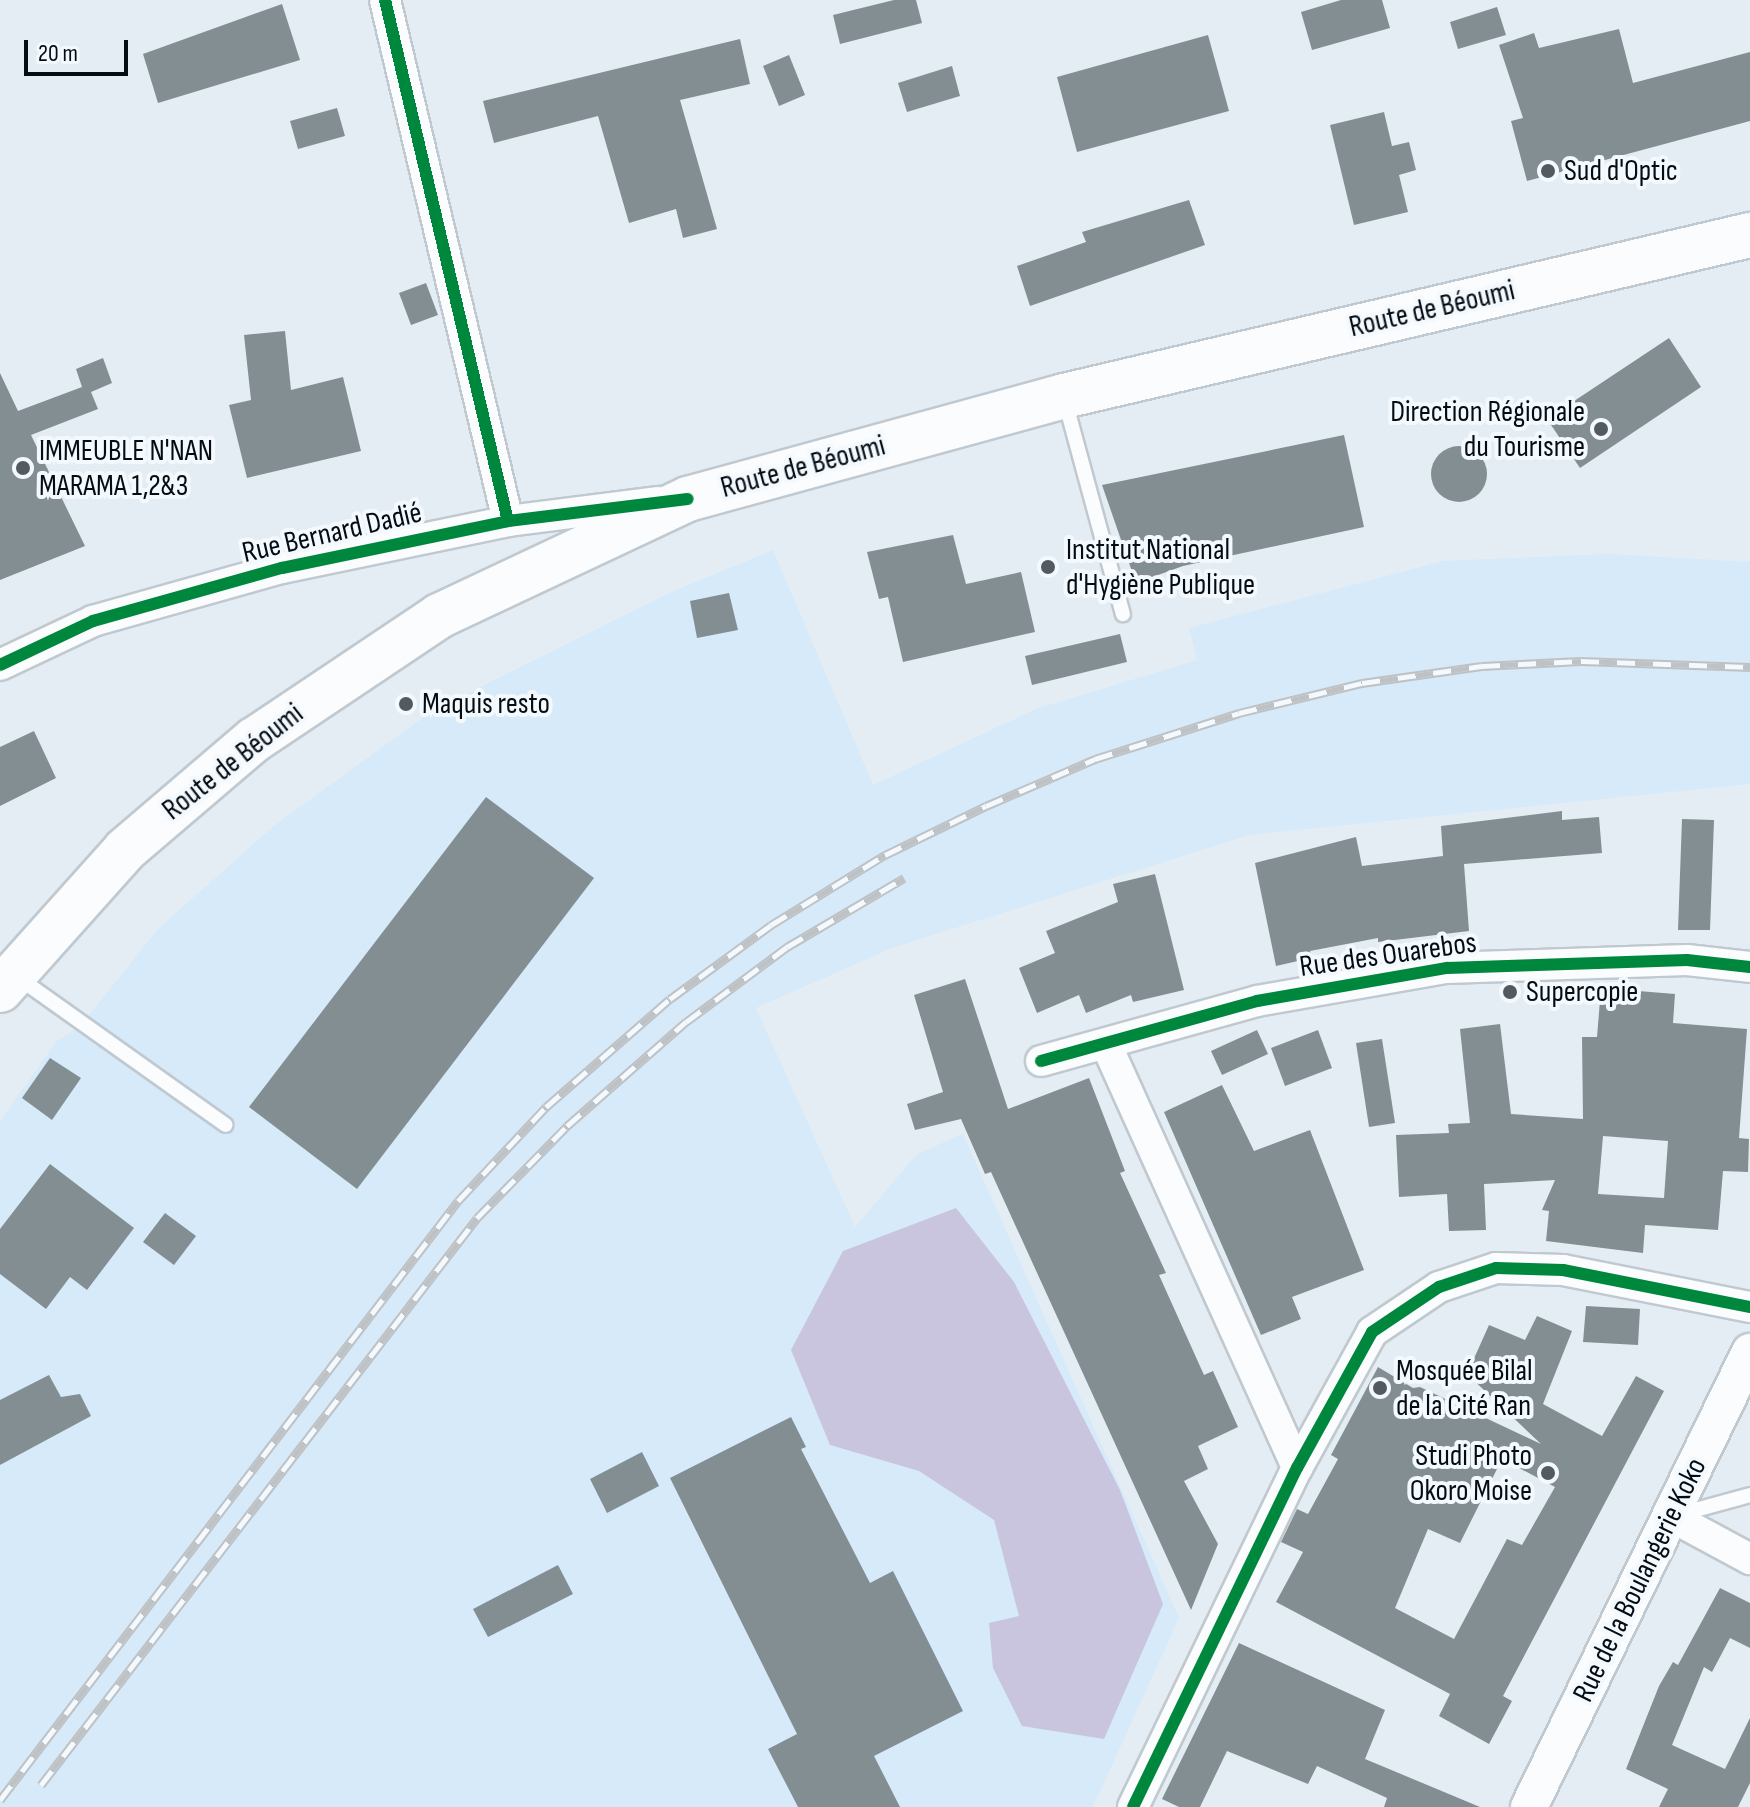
<!DOCTYPE html>
<html>
<head>
<meta charset="utf-8">
<style>
  body { margin:0 }
  #map { position:relative; width:1750px; height:1807px; overflow:hidden; background:#e4edf4; font-family:"Sofia Sans Condensed",sans-serif }
  div>[style] { position:absolute }
  [style*='--x'] { left:calc(var(--x)*1px); top:calc(var(--y)*1px); width:calc(var(--w)*1px); rotate:calc(var(--a)*1deg) }
  .built>* { inset:0; background:#d6eaf9 }
  .forest>* { inset:0; background:#c9c5df }
  .building>* { inset:0; background:#838e92 }
  .round { border-radius:50% }
  .roads { filter:drop-shadow(2px 0 #c0c9d0) drop-shadow(-2px 0 #c0c9d0) drop-shadow(0 2px #c0c9d0) drop-shadow(0 -2px #c0c9d0) }
  .service>* { height:14px; margin:-7px; padding:0 7px; transform-origin:7px; border-radius:7px; background:#fbfcfd }
  .minor>* { height:30px; margin:-15px; padding:0 15px; transform-origin:15px; border-radius:15px; background:#fbfcfd }
  .tertiary>* { height:36px; margin:-18px; padding:0 18px; transform-origin:18px; border-radius:18px; background:#fbfcfd }
  .primary>* { height:44px; margin:-22px; padding:0 22px; transform-origin:22px; border-radius:22px; background:#fbfcfd }
  .rail>* { height:9px; margin-top:-4.5px; transform-origin:0; background:repeating-linear-gradient(90deg,#f4f9fe 0 18px,#bfc2c4 0 36px); box-sizing:border-box; border-block:2px solid #bfc2c4 }
  .cycleway>* { height:12px; margin:-6px; padding:0 6px; transform-origin:6px; border-radius:6px; background:#00873e }
  .dots>* { width:22px; height:22px; translate:-50% -50%; box-sizing:border-box; border:4px solid #f4f9fe; border-radius:50% }
  span { translate:-50% -50%; white-space:nowrap; text-align:center; line-height:1.15; -webkit-text-stroke:8px #f4f9fe; paint-order:stroke }
  .poi-label { font-size:30px; color:#040d14 }
  .left { translate:0 -50%; text-align:left }
  .right { translate:-100% -50%; text-align:right }
  .street-label { font-size:30px; color:#040d14 }
  .scale { position:absolute; left:24px; top:40px; width:104px; height:36px; box-sizing:border-box; border:4px solid #040d14; border-top:0; padding-left:10px; font-size:24px; line-height:28px; white-space:nowrap; color:#040d14; -webkit-text-stroke:6px #f4f9fe; paint-order:stroke }
</style>
</head>
<body>
<div id="map">
  <div class="built">
    <i style="clip-path:polygon(773px 550px,873px 785px,1036px 709px,1197px 660px,1189px 628px,1443px 561px,1609px 554px,1750px 562px,1750px 784px,1249px 835px,892px 948px,756px 1008px,855px 1227px,917px 1154px,963px 1134px,1179px 1618px,1093px 1807px,0 1807px,0 1121px,56px 1042px,82px 1024px,159px 928px,275px 825px,432px 711px,669px 593px)"></i>
  </div>
  <div class="forest">
    <i style="clip-path:polygon(956px 1208px,1014px 1282px,1120px 1490px,1163px 1604px,1104px 1739px,1022px 1726px,993px 1668px,989px 1623px,1019px 1616px,994px 1520px,919px 1471px,830px 1445px,791px 1350px,843px 1251px)"></i>
  </div>
  <div class="building">
    <i style="clip-path:polygon(894px 0,916px 0,922px 23px,840px 44px,833px 15px)"></i>
    <i style="clip-path:polygon(1341px 0,1382px 0,1390px 28px,1312px 50px,1301px 12px)"></i>
    <i style="clip-path:polygon(282px 4px,300px 60px,158px 103px,143px 54px)"></i>
    <i style="clip-path:polygon(1497px 7px,1506px 35px,1458px 49px,1450px 22px)"></i>
    <i style="clip-path:polygon(1619px 29px,1633px 83px,1750px 52px,1750px 121px,1527px 181px,1511px 121px,1523px 118px,1499px 45px,1534px 33px,1539px 48px)"></i>
    <i style="clip-path:polygon(1208px 35px,1229px 111px,1077px 152px,1057px 77px)"></i>
    <i style="clip-path:polygon(740px 39px,750px 84px,680px 100px,717px 229px,683px 238px,676px 209px,629px 223px,598px 116px,494px 143px,483px 101px)"></i>
    <i style="clip-path:polygon(789px 55px,805px 95px,779px 106px,763px 66px)"></i>
    <i style="clip-path:polygon(952px 66px,960px 96px,907px 112px,898px 83px)"></i>
    <i style="clip-path:polygon(337px 108px,345px 136px,298px 149px,290px 121px)"></i>
    <i style="clip-path:polygon(1384px 112px,1392px 146px,1409px 142px,1416px 170px,1399px 175px,1408px 212px,1354px 225px,1330px 125px)"></i>
    <i style="clip-path:polygon(1189px 200px,1205px 245px,1030px 306px,1017px 266px,1086px 242px,1082px 232px)"></i>
    <i style="clip-path:polygon(426px 283px,438px 315px,411px 325px,399px 293px)"></i>
    <i style="clip-path:polygon(285px 331px,291px 390px,343px 377px,361px 451px,247px 478px,229px 405px,251px 400px,244px 335px)"></i>
    <i style="clip-path:polygon(1669px 338px,1701px 387px,1580px 468px,1547px 419px)"></i>
    <i style="clip-path:polygon(103px 358px,112px 383px,91px 392px,98px 409px,31px 435px,85px 546px,0 580px,0 373px,18px 411px,82px 387px,76px 369px)"></i>
    <i style="clip-path:polygon(1344px 435px,1364px 527px,1183px 566px,1136px 583px,1102px 485px)"></i>
    <i class="round" style="left:1431px;top:446px;width:56px;height:56px"></i>
    <i style="clip-path:polygon(953px 535px,966px 584px,1021px 572px,1035px 632px,903px 662px,888px 597px,879px 599px,867px 552px)"></i>
    <i style="clip-path:polygon(729px 593px,738px 630px,697px 638px,690px 601px)"></i>
    <i style="clip-path:polygon(1120px 634px,1127px 662px,1032px 685px,1025px 656px)"></i>
    <i style="clip-path:polygon(34px 731px,56px 778px,0 806px,0 747px)"></i>
    <i style="clip-path:polygon(486px 797px,594px 878px,357px 1189px,249px 1107px)"></i>
    <i style="clip-path:polygon(1562px 811px,1562px 820px,1599px 817px,1602px 853px,1464px 864px,1469px 931px,1378px 942px,1378px 938px,1310px 951px,1311px 958px,1276px 966px,1255px 863px,1356px 837px,1362px 866px,1443px 856px,1441px 826px)"></i>
    <i style="clip-path:polygon(1682px 819px,1714px 820px,1710px 930px,1678px 930px)"></i>
    <i style="clip-path:polygon(1155px 874px,1184px 990px,1133px 1002px,1131px 995px,1086px 1013px,1079px 995px,1037px 1013px,1019px 968px,1055px 953px,1046px 931px,1118px 902px,1113px 884px)"></i>
    <i style="clip-path:polygon(965px 979px,1008px 1109px,1089px 1078px,1125px 1171px,1120px 1173px,1166px 1273px,1159px 1275px,1204px 1375px,1213px 1371px,1238px 1427px,1198px 1446px,1208px 1469px,1184px 1481px,1218px 1544px,1191px 1610px,991px 1172px,985px 1174px,961px 1119px,915px 1130px,907px 1104px,943px 1092px,914px 995px)"></i>
    <i style="clip-path:polygon(evenodd,1601px 988px,1675px 994px,1673px 1023px,1747px 1029px,1739px 1138px,1749px 1139px,1748px 1172px,1723px 1171px,1718px 1230px,1645px 1225px,1643px 1253px,1546px 1241px,1549px 1211px,1542px 1210px,1555px 1180px,1484px 1184px,1486px 1230px,1449px 1231px,1447px 1194px,1399px 1197px,1396px 1135px,1449px 1133px,1448px 1124px,1470px 1123px,1460px 1029px,1500px 1024px,1511px 1114px,1583px 1119px,1582px 1037px,1597px 1037px,1601px 988px,1603px 1136px,1668px 1141px,1664px 1198px,1598px 1194px,1603px 1136px)"></i>
    <i style="clip-path:polygon(1257px 1030px,1268px 1054px,1222px 1075px,1211px 1051px)"></i>
    <i style="clip-path:polygon(1318px 1030px,1332px 1068px,1285px 1086px,1271px 1048px)"></i>
    <i style="clip-path:polygon(1382px 1039px,1395px 1123px,1369px 1127px,1356px 1043px)"></i>
    <i style="clip-path:polygon(50px 1058px,81px 1078px,52px 1120px,22px 1098px)"></i>
    <i style="clip-path:polygon(1222px 1085px,1254px 1151px,1310px 1130px,1364px 1270px,1292px 1297px,1301px 1319px,1261px 1335px,1164px 1112px)"></i>
    <i style="clip-path:polygon(50px 1164px,134px 1228px,87px 1290px,70px 1277px,46px 1309px,0 1274px,0 1229px)"></i>
    <i style="clip-path:polygon(165px 1213px,196px 1236px,174px 1265px,143px 1242px)"></i>
    <i style="clip-path:polygon(1586px 1306px,1640px 1309px,1638px 1345px,1583px 1342px)"></i>
    <i style="clip-path:polygon(evenodd,1537px 1316px,1572px 1331px,1543px 1404px,1602px 1436px,1636px 1376px,1664px 1391px,1503px 1696px,1512px 1701px,1489px 1744px,1439px 1716px,1450px 1694px,1276px 1602px,1303px 1552px,1281px 1542px,1297px 1509px,1308px 1514px,1338px 1459px,1331px 1455px,1378px 1367px,1413px 1388px,1420px 1387px,1541px 1444px,1467px 1374px,1489px 1325px,1525px 1340px,1537px 1316px,1502px 1459px,1555px 1487px,1522px 1545px,1507px 1539px,1454px 1639px,1395px 1608px,1428px 1529px,1460px 1543px,1502px 1459px)"></i>
    <i style="clip-path:polygon(49px 1375px,61px 1397px,80px 1394px,91px 1416px,0 1465px,0 1400px)"></i>
    <i style="clip-path:polygon(791px 1417px,806px 1447px,801px 1449px,870px 1583px,893px 1571px,963px 1711px,874px 1756px,900px 1807px,798px 1807px,768px 1749px,797px 1734px,670px 1478px)"></i>
    <i style="clip-path:polygon(642px 1452px,659px 1486px,607px 1513px,590px 1479px)"></i>
    <i style="clip-path:polygon(558px 1565px,573px 1594px,488px 1637px,473px 1609px)"></i>
    <i style="clip-path:polygon(1720px 1588px,1750px 1603px,1750px 1648px,1730px 1638px,1712px 1672px,1704px 1667px,1672px 1745px,1725px 1769px,1750px 1718px,1750px 1783px,1738px 1807px,1659px 1807px,1668px 1789px,1626px 1769px,1659px 1686px,1673px 1662px,1678px 1665px)"></i>
    <i style="clip-path:polygon(1239px 1643px,1385px 1710px,1365px 1759px,1480px 1807px,1384px 1807px,1387px 1798px,1317px 1766px,1308px 1784px,1227px 1751px,1200px 1807px,1179px 1807px,1162px 1799px)"></i>
  </div>
  <div class="roads">
    <div class="service">
      <i style="--x:1065;--y:401;--w:221;--a:74.8"></i>
      <i style="--x:16;--y:976;--w:257;--a:35.4"></i>
      <i style="--x:1677;--y:1515;--w:76;--a:-15.3"></i>
    </div>
    <div class="minor">
      <i style="--x:385;--y:0;--w:535;--a:76.72"></i>
      <i style="--x:0;--y:665;--w:103;--a:-25.3"></i>
      <i style="--x:93;--y:621;--w:196;--a:-15.7"></i>
      <i style="--x:282;--y:568;--w:231;--a:-11.7"></i>
      <i style="--x:508;--y:521;--w:151;--a:-7.2"></i>
      <i style="--x:1106;--y:1044;--w:465;--a:65.7"></i>
      <i style="--x:1041;--y:1061;--w:224;--a:-15.5"></i>
      <i style="--x:1257;--y:1001;--w:193;--a:-9.9"></i>
      <i style="--x:1447;--y:968;--w:240;--a:-1.9"></i>
      <i style="--x:1687;--y:960;--w:63;--a:6.3"></i>
      <i style="--x:1672;--y:1517;--w:89;--a:28.3"></i>
      <i style="--x:1133;--y:1807;--w:377;--a:-64.2"></i>
      <i style="--x:1297;--y:1468;--w:155;--a:-61.1"></i>
      <i style="--x:1372;--y:1332;--w:81;--a:-33.9"></i>
      <i style="--x:1439;--y:1287;--w:60;--a:-18.4"></i>
      <i style="--x:1496;--y:1268;--w:67;--a:1.7"></i>
      <i style="--x:1563;--y:1270;--w:191;--a:11.2"></i>
    </div>
    <div class="tertiary">
      <i style="--x:1529;--y:1807;--w:506;--a:-64.09"></i>
    </div>
    <div class="primary">
      <i style="--x:0;--y:990;--w:188;--a:-48.2"></i>
      <i style="--x:125;--y:850;--w:170;--a:-40.5"></i>
      <i style="--x:254;--y:740;--w:223;--a:-33.8"></i>
      <i style="--x:439;--y:616;--w:275;--a:-25.2"></i>
      <i style="--x:688;--y:499;--w:390;--a:-15.3"></i>
      <i style="--x:1064;--y:396;--w:705;--a:-13.21"></i>
    </div>
  </div>
  <div class="rail">
    <i style="--x:41;--y:1785;--w:715;--a:-52.44"></i>
    <i style="--x:477;--y:1218;--w:129;--a:-45.6"></i>
    <i style="--x:567;--y:1126;--w:158;--a:-41.2"></i>
    <i style="--x:686;--y:1022;--w:126;--a:-36.6"></i>
    <i style="--x:787;--y:947;--w:136;--a:-30.5"></i>
    <i style="--x:0;--y:1800;--w:754;--a:-52.6"></i>
    <i style="--x:458;--y:1201;--w:129;--a:-46.9"></i>
    <i style="--x:546;--y:1107;--w:164;--a:-41.1"></i>
    <i style="--x:670;--y:999;--w:125;--a:-36.2"></i>
    <i style="--x:771;--y:925;--w:134;--a:-31.6"></i>
    <i style="--x:885;--y:855;--w:112;--a:-25.9"></i>
    <i style="--x:986;--y:806;--w:119;--a:-23.3"></i>
    <i style="--x:1095;--y:759;--w:151;--a:-17.7"></i>
    <i style="--x:1239;--y:713;--w:127;--a:-13.7"></i>
    <i style="--x:1362;--y:683;--w:121;--a:-8.1"></i>
    <i style="--x:1482;--y:666;--w:99;--a:-2.9"></i>
    <i style="--x:1581;--y:661;--w:169;--a:2"></i>
  </div>
  <div class="cycleway">
    <i style="--x:385;--y:0;--w:535;--a:76.72"></i>
    <i style="--x:0;--y:665;--w:103;--a:-25.3"></i>
    <i style="--x:93;--y:621;--w:196;--a:-15.7"></i>
    <i style="--x:282;--y:568;--w:231;--a:-11.7"></i>
    <i style="--x:508;--y:521;--w:181;--a:-7"></i>
    <i style="--x:1041;--y:1061;--w:224;--a:-15.5"></i>
    <i style="--x:1257;--y:1001;--w:193;--a:-9.9"></i>
    <i style="--x:1447;--y:968;--w:240;--a:-1.9"></i>
    <i style="--x:1687;--y:960;--w:63;--a:6.3"></i>
    <i style="--x:1133;--y:1807;--w:377;--a:-64.2"></i>
    <i style="--x:1297;--y:1468;--w:155;--a:-61.1"></i>
    <i style="--x:1372;--y:1332;--w:81;--a:-33.9"></i>
    <i style="--x:1439;--y:1287;--w:60;--a:-18.4"></i>
    <i style="--x:1496;--y:1268;--w:67;--a:1.7"></i>
    <i style="--x:1563;--y:1270;--w:191;--a:11.2"></i>
  </div>
  <div class="dots">
    <i style="left:1548px;top:171px;background:#525b62"></i>
    <i style="left:1601px;top:429px;background:#525b62"></i>
    <i style="left:23px;top:468px;background:#525b62"></i>
    <i style="left:1048px;top:567px;background:#525b62"></i>
    <i style="left:406px;top:704px;background:#525b62"></i>
    <i style="left:1510px;top:992px;background:#525b62"></i>
    <i style="left:1380px;top:1388px;background:#525b62"></i>
    <i style="left:1548px;top:1473px;background:#525b62"></i>
  </div>
  <div class="poi-label">
    <span class="left" style="left:1564px;top:171px">Sud d'Optic</span>
    <span class="right" style="left:1585px;top:429px">Direction Régionale<br>du Tourisme</span>
    <span class="left" style="left:39px;top:468px">IMMEUBLE N'NAN<br>MARAMA 1,2&amp;3</span>
    <span class="left" style="left:1066px;top:567px">Institut National<br>d'Hygiène Publique</span>
    <span class="left" style="left:422px;top:704px">Maquis resto</span>
    <span class="left" style="left:1526px;top:992px">Supercopie</span>
    <span class="left" style="left:1396px;top:1388px">Mosquée Bilal<br>de la Cité Ran</span>
    <span class="right" style="left:1532px;top:1473px">Studi Photo<br>Okoro Moise</span>
  </div>
  <div class="street-label">
    <span style="left:1432px;top:309px;rotate:-13deg">Route de Béoumi</span>
    <span style="left:803px;top:467px;rotate:-15deg">Route de Béoumi</span>
    <span style="left:332px;top:533px;rotate:-13deg">Rue Bernard Dadié</span>
    <span style="left:233px;top:762px;rotate:-38deg">Route de Béoumi</span>
    <span style="left:1388px;top:955px;rotate:-8deg">Rue des Ouarebos</span>
    <span style="left:1640px;top:1580px;rotate:-64deg">Rue de la Boulangerie Koko</span>
  </div>
  <div class="scale">20 m</div>
</div>
</body>
</html>
